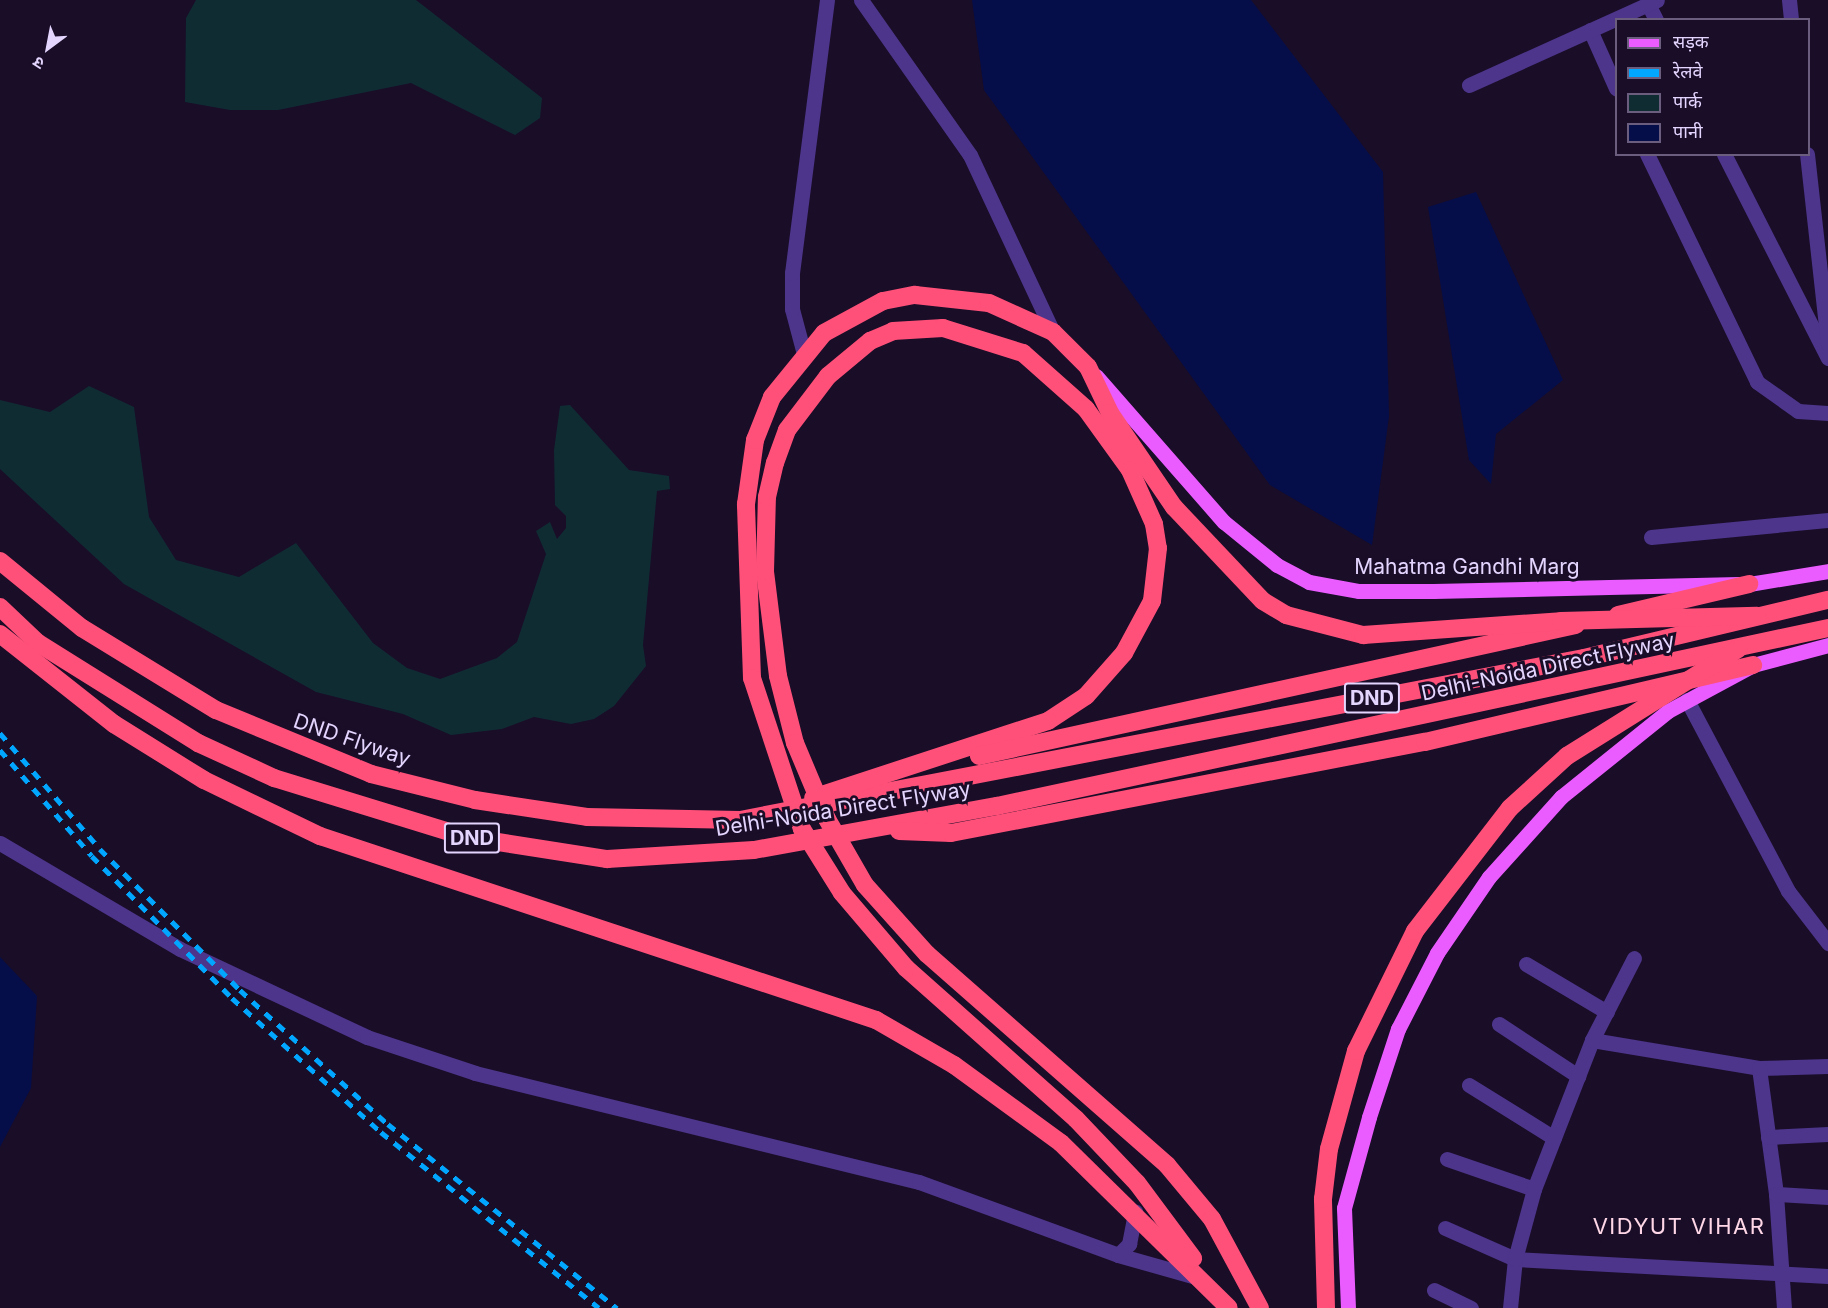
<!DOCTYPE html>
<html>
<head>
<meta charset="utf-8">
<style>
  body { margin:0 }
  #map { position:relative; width:1828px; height:1308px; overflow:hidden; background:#190d28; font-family:Inter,"Noto Sans Devanagari",sans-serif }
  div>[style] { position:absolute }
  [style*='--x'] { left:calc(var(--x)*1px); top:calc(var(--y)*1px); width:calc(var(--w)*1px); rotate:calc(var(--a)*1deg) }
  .green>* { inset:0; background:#102c33 }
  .water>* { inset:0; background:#060e49 }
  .minor>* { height:15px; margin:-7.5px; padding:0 7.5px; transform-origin:7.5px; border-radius:7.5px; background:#4d358b }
  .primary>* { height:15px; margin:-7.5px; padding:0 7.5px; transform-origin:7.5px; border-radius:7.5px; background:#ea5cff }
  .motorway>* { height:18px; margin:-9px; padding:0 9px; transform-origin:9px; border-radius:9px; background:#ff5079 }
  .rail>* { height:4.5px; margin-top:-2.25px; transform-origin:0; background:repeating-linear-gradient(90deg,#01a7ff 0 9px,transparent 0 17px) }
  .motorway-bridge>* { height:18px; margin:-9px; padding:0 9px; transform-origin:9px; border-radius:9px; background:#ff5079 }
  span { translate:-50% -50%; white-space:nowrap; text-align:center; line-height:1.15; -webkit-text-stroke:6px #190d28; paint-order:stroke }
  .shield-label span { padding:2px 4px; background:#190d28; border:2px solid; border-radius:4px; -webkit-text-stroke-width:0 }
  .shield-label { font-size:20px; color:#e4d5ff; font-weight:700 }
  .street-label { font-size:21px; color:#e4d5ff }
  .neighbourhood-label { font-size:22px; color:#ffd7e7; letter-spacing:1.5px }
  .legend { position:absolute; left:1615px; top:18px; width:195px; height:138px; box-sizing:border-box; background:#190d28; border:2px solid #6a5d7e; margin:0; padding:8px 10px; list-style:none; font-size:18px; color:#e4d5ff }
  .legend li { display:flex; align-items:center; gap:12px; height:30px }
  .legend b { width:30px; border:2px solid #6a5d7e }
  .north { position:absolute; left:18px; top:18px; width:60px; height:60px; -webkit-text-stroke:4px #190d28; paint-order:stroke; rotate:212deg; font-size:16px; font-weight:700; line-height:24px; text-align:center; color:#e4d5ff }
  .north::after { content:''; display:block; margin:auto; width:21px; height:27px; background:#e4d5ff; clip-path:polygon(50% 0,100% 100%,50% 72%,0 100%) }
</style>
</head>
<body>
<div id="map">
  <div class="green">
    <i style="clip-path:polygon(196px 0,416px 0,542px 98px,540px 118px,515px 135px,411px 83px,278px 110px,230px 110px,185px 102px,186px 18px)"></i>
    <i style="clip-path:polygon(89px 386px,134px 407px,149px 517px,176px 560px,239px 577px,296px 543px,373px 643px,407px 668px,440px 679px,497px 658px,517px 642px,546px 554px,536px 531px,550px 522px,557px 539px,566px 528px,566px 516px,555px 505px,554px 450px,560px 406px,570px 405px,629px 470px,669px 476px,670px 489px,657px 491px,643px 645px,646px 666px,614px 706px,594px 719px,571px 724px,534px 717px,502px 729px,451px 735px,403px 714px,316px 692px,124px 584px,0 469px,0 400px,50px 412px)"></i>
  </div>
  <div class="water">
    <i style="clip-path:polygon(972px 0,1251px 0,1383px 172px,1389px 416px,1372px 545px,1270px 485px,984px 90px)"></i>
    <i style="clip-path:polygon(1476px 192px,1563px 380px,1496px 434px,1491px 484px,1469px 460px,1428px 207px)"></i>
    <i style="clip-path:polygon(0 957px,37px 996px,31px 1088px,0 1147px)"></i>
  </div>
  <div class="minor">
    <i style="--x:861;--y:0;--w:189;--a:54.9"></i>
    <i style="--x:970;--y:155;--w:195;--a:64.9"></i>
    <i style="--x:1789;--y:0;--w:20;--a:84"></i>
    <i style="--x:1648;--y:4;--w:18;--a:63"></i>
    <i style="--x:1590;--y:30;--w:64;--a:65.9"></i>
    <i style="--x:1469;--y:85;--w:206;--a:-24.3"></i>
    <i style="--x:1647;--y:154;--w:253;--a:64.2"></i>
    <i style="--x:1757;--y:382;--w:50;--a:35.3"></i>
    <i style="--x:1798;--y:411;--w:30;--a:4"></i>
    <i style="--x:1724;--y:154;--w:229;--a:63"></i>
    <i style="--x:1807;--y:154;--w:191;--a:83.7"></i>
    <i style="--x:804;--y:354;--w:47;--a:-104.9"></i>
    <i style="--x:792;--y:309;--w:36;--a:-90"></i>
    <i style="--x:792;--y:273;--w:275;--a:-82.7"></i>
    <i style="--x:1651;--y:537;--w:178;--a:-5.5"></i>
    <i style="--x:1687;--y:700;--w:216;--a:62.1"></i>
    <i style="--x:1788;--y:891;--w:66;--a:52.4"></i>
    <i style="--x:0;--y:843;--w:209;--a:30.5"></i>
    <i style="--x:180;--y:949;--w:207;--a:25.2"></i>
    <i style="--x:367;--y:1037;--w:114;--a:18.4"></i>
    <i style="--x:475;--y:1073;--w:457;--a:13.8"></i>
    <i style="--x:919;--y:1182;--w:212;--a:20.1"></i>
    <i style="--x:1118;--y:1255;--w:81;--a:15.8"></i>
    <i style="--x:1526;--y:964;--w:94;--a:30.7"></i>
    <i style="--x:1499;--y:1024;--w:95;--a:33.4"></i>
    <i style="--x:1592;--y:1040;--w:169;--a:9.5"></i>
    <i style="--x:1759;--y:1068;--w:69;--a:-1.7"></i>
    <i style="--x:1759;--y:1068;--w:127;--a:82.3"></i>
    <i style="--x:1776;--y:1194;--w:114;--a:86"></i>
    <i style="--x:1469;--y:1085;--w:100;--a:31.9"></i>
    <i style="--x:1768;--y:1137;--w:60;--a:-2.9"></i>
    <i style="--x:1447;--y:1159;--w:92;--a:19"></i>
    <i style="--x:1776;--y:1194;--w:52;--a:3.3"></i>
    <i style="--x:1445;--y:1228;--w:77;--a:23.9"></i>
    <i style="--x:1515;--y:1259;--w:313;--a:3.1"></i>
    <i style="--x:1118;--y:1255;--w:16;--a:-45"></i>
    <i style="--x:1129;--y:1244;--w:33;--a:-79"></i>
    <i style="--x:1434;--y:1290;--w:41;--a:25.9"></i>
    <i style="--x:1510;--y:1308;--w:49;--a:-84.2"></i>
    <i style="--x:1515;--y:1259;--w:73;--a:-74.8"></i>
    <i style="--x:1534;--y:1189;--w:160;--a:-68.7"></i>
    <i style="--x:1592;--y:1040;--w:92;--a:-62.9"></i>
  </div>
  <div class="primary">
    <i style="--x:1096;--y:376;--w:194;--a:48.8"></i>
    <i style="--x:1224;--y:522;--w:68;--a:39.1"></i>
    <i style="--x:1277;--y:565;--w:36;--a:28"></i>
    <i style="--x:1309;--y:582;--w:51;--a:10.2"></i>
    <i style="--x:1359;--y:591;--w:74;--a:0"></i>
    <i style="--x:1433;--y:591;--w:316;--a:-1.3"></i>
    <i style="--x:1749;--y:584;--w:80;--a:-9.3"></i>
    <i style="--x:1348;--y:1308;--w:100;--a:-92.3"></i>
    <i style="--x:1344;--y:1208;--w:94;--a:-74.6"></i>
    <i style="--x:1369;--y:1117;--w:93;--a:-71.8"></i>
    <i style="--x:1398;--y:1029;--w:85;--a:-62.8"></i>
    <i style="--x:1437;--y:953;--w:92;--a:-55.6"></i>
    <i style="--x:1489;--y:877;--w:108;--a:-48"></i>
    <i style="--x:1561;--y:797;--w:137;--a:-38.8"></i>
    <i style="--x:1668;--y:711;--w:97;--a:-28.4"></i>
    <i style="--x:1753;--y:665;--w:78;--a:-14.9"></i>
  </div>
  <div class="motorway">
    <i style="--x:0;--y:561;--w:106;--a:39.3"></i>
    <i style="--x:82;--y:628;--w:157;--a:31.5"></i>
    <i style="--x:216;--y:710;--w:168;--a:22.4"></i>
    <i style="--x:371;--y:774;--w:107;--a:14"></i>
    <i style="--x:475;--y:800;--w:113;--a:8.6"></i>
    <i style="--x:587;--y:817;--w:153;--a:1.1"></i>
    <i style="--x:740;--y:820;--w:859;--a:-10.87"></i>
    <i style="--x:1584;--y:658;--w:251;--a:-13.4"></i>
    <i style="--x:0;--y:607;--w:52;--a:43.5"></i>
    <i style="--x:38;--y:643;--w:189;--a:32"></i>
    <i style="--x:198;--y:743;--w:84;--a:24.7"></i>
    <i style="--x:274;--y:778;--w:201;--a:17.1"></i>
    <i style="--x:466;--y:837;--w:143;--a:8.9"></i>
    <i style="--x:607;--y:859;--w:147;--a:-3.5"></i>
    <i style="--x:754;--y:850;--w:247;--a:-10.3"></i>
    <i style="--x:997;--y:806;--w:850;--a:-12.09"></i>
    <i style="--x:1618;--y:615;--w:135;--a:-13.3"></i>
    <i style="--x:0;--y:634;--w:145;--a:38.3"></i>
    <i style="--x:114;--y:724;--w:106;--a:31.9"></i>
    <i style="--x:204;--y:780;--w:129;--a:25.8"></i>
    <i style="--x:320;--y:836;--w:586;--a:18.31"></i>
    <i style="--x:876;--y:1020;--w:90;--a:30"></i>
    <i style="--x:954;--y:1065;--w:132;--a:36.1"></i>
    <i style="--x:1061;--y:1143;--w:235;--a:44.5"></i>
    <i style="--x:778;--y:676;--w:106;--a:-97.1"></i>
    <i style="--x:765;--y:571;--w:74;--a:-88.5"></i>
    <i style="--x:767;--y:497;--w:35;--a:-77"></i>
    <i style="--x:775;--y:463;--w:35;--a:-70"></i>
    <i style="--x:787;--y:430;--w:68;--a:-52.8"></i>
    <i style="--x:828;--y:376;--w:55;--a:-39.8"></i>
    <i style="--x:870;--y:341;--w:25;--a:-23"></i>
    <i style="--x:893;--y:331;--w:50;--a:-3.4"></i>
    <i style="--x:943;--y:328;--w:84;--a:17.4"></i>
    <i style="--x:1023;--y:353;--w:84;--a:41.6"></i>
    <i style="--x:1086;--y:409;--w:75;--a:54.2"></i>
    <i style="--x:1130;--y:470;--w:59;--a:66"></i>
    <i style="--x:1154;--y:524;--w:24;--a:81"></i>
    <i style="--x:1158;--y:548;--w:53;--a:96.5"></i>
    <i style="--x:1152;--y:601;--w:59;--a:118.3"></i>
    <i style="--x:1124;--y:653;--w:57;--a:131.5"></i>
    <i style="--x:1086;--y:696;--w:45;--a:146.7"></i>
    <i style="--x:1048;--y:721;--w:247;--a:161.9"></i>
    <i style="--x:752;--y:678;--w:174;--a:-92"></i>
    <i style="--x:746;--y:504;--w:65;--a:-82"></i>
    <i style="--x:755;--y:440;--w:46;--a:-68.4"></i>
    <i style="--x:772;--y:397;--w:82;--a:-50.9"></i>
    <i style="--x:824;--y:333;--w:67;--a:-28.5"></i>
    <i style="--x:883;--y:301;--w:33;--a:-11"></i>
    <i style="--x:915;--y:295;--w:74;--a:6.2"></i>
    <i style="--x:989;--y:303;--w:70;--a:24.4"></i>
    <i style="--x:1053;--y:332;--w:49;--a:45"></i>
    <i style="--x:1088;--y:367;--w:51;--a:64.4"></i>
    <i style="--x:1110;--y:413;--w:114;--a:55.8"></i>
    <i style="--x:1174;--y:507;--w:129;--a:46.6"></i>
    <i style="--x:979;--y:756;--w:611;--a:-12.38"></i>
    <i style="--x:899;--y:831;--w:52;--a:2.2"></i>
    <i style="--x:951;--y:833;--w:483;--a:-10.9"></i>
    <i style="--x:1425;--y:742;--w:337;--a:-13.2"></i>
    <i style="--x:927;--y:954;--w:320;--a:41.3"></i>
    <i style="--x:1167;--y:1165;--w:70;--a:50.2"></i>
    <i style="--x:1212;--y:1219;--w:101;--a:61.7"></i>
    <i style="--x:906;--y:968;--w:227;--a:41.6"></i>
    <i style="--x:1076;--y:1119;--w:88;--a:46.4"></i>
    <i style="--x:1137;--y:1183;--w:94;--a:53.3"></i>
  </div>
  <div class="rail">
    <i style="--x:0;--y:733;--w:153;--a:49.2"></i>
    <i style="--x:100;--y:849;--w:199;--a:45.2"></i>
    <i style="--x:240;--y:990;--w:200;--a:42.2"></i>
    <i style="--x:388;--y:1124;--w:294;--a:38.8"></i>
    <i style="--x:0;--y:750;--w:140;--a:49"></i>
    <i style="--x:92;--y:856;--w:199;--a:45.4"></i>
    <i style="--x:232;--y:998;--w:200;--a:42"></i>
    <i style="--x:381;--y:1132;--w:280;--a:38.9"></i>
  </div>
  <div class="motorway-bridge">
    <i style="--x:1263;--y:601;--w:27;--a:31"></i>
    <i style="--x:1286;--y:615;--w:80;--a:14.6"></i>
    <i style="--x:1363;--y:635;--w:198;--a:-4"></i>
    <i style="--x:1561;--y:621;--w:196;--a:-1.5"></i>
    <i style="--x:778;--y:676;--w:69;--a:75.8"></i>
    <i style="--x:795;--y:743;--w:82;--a:67.2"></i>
    <i style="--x:827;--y:819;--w:76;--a:60.1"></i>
    <i style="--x:865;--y:885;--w:93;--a:48.1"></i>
    <i style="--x:752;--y:678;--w:159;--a:71.7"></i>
    <i style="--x:802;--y:829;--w:75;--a:58"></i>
    <i style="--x:842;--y:893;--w:99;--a:49.5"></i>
    <i style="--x:1326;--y:1308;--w:109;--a:-91.6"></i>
    <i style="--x:1323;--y:1199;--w:50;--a:-83.2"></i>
    <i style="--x:1329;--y:1149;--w:102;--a:-74.6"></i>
    <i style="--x:1356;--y:1051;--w:134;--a:-63.8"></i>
    <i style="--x:1415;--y:931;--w:155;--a:-52.3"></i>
    <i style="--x:1510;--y:808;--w:77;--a:-42.4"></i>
    <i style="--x:1567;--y:756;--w:202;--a:-32"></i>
  </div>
  <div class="shield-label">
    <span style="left:1372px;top:698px">DND</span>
    <span style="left:472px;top:838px">DND</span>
  </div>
  <div class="street-label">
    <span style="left:1467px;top:567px">Mahatma Gandhi Marg</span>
    <span style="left:1548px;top:667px;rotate:-12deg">Delhi-Noida Direct Flyway</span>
    <span style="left:352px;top:740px;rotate:19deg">DND Flyway</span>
    <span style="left:843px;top:809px;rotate:-9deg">Delhi-Noida Direct Flyway</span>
  </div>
  <div class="neighbourhood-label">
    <span style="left:1679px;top:1227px">VIDYUT VIHAR</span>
  </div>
  <ul class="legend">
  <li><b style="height:8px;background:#ea5cff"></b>सड़क</li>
  <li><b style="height:8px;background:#01a7ff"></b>रेलवे</li>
  <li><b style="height:16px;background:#102c33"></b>पार्क</li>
  <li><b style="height:16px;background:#060e49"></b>पानी</li>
  </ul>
  <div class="north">उ</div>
</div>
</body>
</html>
